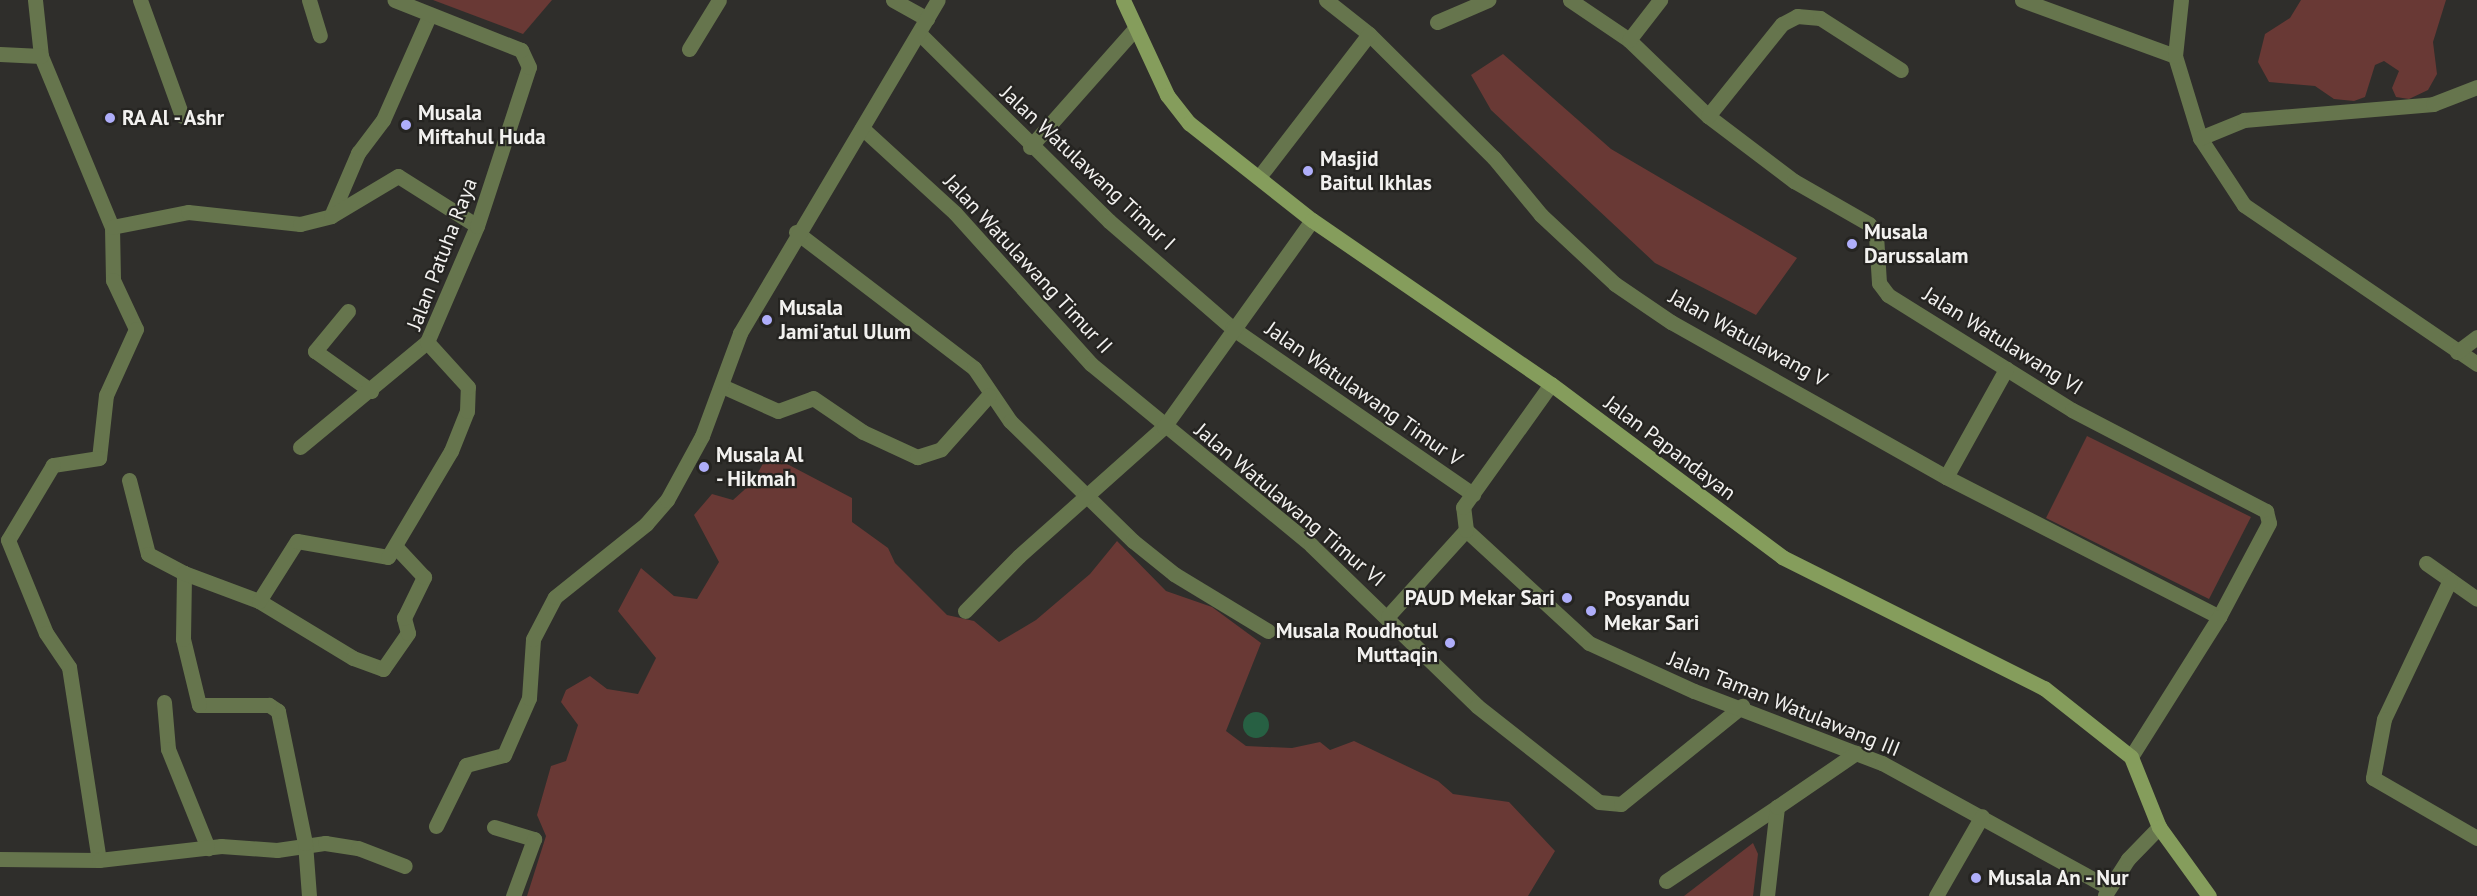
<!DOCTYPE html>
<html>
<head>
<meta charset="utf-8">
<style>
  body { margin:0 }
  #map { position:relative; width:2477px; height:896px; overflow:hidden; background:#2f2e2b; font-family:"PT Sans",sans-serif }
  div>[style] { position:absolute }
  [style*='--x'] { left:calc(var(--x)*1px); top:calc(var(--y)*1px); width:calc(var(--w)*1px); rotate:calc(var(--a)*1deg) }
  .green>* { inset:0; background:#693935 }
  .water>* { inset:0; background:#276043 }
  .round { border-radius:50% }
  .street>* { height:15px; margin:-7.5px; padding:0 7.5px; transform-origin:7.5px; border-radius:7.5px; background:#66754d }
  .secondary>* { height:15px; margin:-7.5px; padding:0 7.5px; transform-origin:7.5px; border-radius:7.5px; background:#859d5c }
  .dots>* { width:16px; height:16px; translate:-50% -50%; box-sizing:border-box; border:3px solid #252421; border-radius:50% }
  span { translate:-50% -50%; white-space:nowrap; text-align:center; line-height:1.15; -webkit-text-stroke:4.5px #252421; paint-order:stroke }
  .poi-label { font-size:21px; color:#f2f1ef; font-weight:700 }
  .left { translate:0 -50%; text-align:left }
  .right { translate:-100% -50%; text-align:right }
  .street-label { font-size:21px; color:#f2f1ef }
</style>
</head>
<body>
<div id="map">
  <div class="green">
    <i style="clip-path:polygon(433px 0,552px 0,523px 34px)"></i>
    <i style="clip-path:polygon(2301px 0,2446px 0,2433px 42px,2437px 74px,2428px 90px,2409px 99px,2396px 97px,2392px 88px,2399px 71px,2384px 61px,2375px 65px,2365px 97px,2354px 101px,2334px 99px,2315px 86px,2269px 82px,2258px 62px,2265px 34px,2290px 18px)"></i>
    <i style="clip-path:polygon(1503px 54px,1611px 149px,1797px 258px,1756px 315px,1655px 263px,1491px 110px,1471px 75px)"></i>
    <i style="clip-path:polygon(2087px 436px,2251px 517px,2209px 599px,2046px 518px)"></i>
    <i style="clip-path:polygon(768px 454px,852px 498px,852px 522px,888px 548px,895px 563px,947px 615px,974px 621px,999px 642px,1036px 620px,1090px 574px,1117px 541px,1166px 591px,1212px 607px,1261px 643px,1226px 731px,1246px 746px,1292px 748px,1320px 742px,1330px 750px,1354px 741px,1438px 781px,1453px 794px,1509px 802px,1555px 851px,1528px 896px,527px 896px,546px 836px,537px 815px,551px 766px,566px 761px,578px 725px,561px 702px,566px 690px,590px 676px,607px 689px,638px 694px,656px 658px,618px 611px,641px 568px,674px 596px,697px 599px,719px 562px,694px 515px,712px 494px,733px 500px,753px 482px)"></i>
    <i style="clip-path:polygon(1753px 843px,1758px 854px,1753px 896px,1684px 896px)"></i>
  </div>
  <div class="water">
    <i class="round" style="left:1243px;top:712px;width:26px;height:26px"></i>
  </div>
  <div class="street">
    <i style="--x:35;--y:0;--w:56;--a:83.9"></i>
    <i style="--x:41;--y:56;--w:185;--a:67.5"></i>
    <i style="--x:112;--y:227;--w:53;--a:88.9"></i>
    <i style="--x:113;--y:280;--w:54;--a:64.9"></i>
    <i style="--x:136;--y:329;--w:72;--a:114.4"></i>
    <i style="--x:106;--y:395;--w:63;--a:96.3"></i>
    <i style="--x:99;--y:458;--w:47;--a:171.3"></i>
    <i style="--x:53;--y:465;--w:87;--a:121"></i>
    <i style="--x:8;--y:540;--w:100;--a:67.8"></i>
    <i style="--x:46;--y:633;--w:41;--a:55.9"></i>
    <i style="--x:69;--y:667;--w:195;--a:81.2"></i>
    <i style="--x:140;--y:0;--w:123;--a:70.1"></i>
    <i style="--x:309;--y:0;--w:37;--a:73"></i>
    <i style="--x:893;--y:0;--w:39;--a:29"></i>
    <i style="--x:1326;--y:0;--w:55;--a:38.3"></i>
    <i style="--x:1369;--y:34;--w:176;--a:44.8"></i>
    <i style="--x:1494;--y:158;--w:74;--a:50.5"></i>
    <i style="--x:1541;--y:215;--w:101;--a:43"></i>
    <i style="--x:1615;--y:284;--w:68;--a:34.2"></i>
    <i style="--x:1671;--y:322;--w:316;--a:29.4"></i>
    <i style="--x:1946;--y:477;--w:307;--a:27.1"></i>
    <i style="--x:1570;--y:0;--w:71;--a:34.1"></i>
    <i style="--x:1629;--y:40;--w:110;--a:43.9"></i>
    <i style="--x:1708;--y:116;--w:108;--a:37.1"></i>
    <i style="--x:1794;--y:181;--w:86;--a:29.8"></i>
    <i style="--x:1869;--y:224;--w:13;--a:58"></i>
    <i style="--x:1876;--y:235;--w:48;--a:86.4"></i>
    <i style="--x:1879;--y:283;--w:15;--a:53"></i>
    <i style="--x:1888;--y:295;--w:217;--a:32"></i>
    <i style="--x:2072;--y:410;--w:219;--a:27.5"></i>
    <i style="--x:2266;--y:511;--w:12;--a:76"></i>
    <i style="--x:2269;--y:523;--w:106;--a:118"></i>
    <i style="--x:2219;--y:617;--w:165;--a:122.2"></i>
    <i style="--x:2022;--y:0;--w:163;--a:20.1"></i>
    <i style="--x:2175;--y:56;--w:86;--a:73"></i>
    <i style="--x:2200;--y:138;--w:80;--a:56.7"></i>
    <i style="--x:2244;--y:205;--w:282;--a:34.3"></i>
    <i style="--x:1437;--y:22;--w:56;--a:-23.3"></i>
    <i style="--x:921;--y:35;--w:264;--a:44.7"></i>
    <i style="--x:1109;--y:221;--w:163;--a:41"></i>
    <i style="--x:1232;--y:328;--w:293;--a:34.6"></i>
    <i style="--x:1629;--y:40;--w:51;--a:-52.2"></i>
    <i style="--x:689;--y:49;--w:57;--a:-58.5"></i>
    <i style="--x:0;--y:54;--w:41;--a:2.8"></i>
    <i style="--x:2175;--y:56;--w:56;--a:-83.9"></i>
    <i style="--x:1708;--y:116;--w:118;--a:-51.2"></i>
    <i style="--x:1782;--y:24;--w:17;--a:-28"></i>
    <i style="--x:1797;--y:16;--w:23;--a:5"></i>
    <i style="--x:1820;--y:18;--w:96;--a:32.7"></i>
    <i style="--x:862;--y:128;--w:126;--a:42.4"></i>
    <i style="--x:955;--y:213;--w:203;--a:48"></i>
    <i style="--x:1091;--y:364;--w:285;--a:39.4"></i>
    <i style="--x:1311;--y:545;--w:231;--a:44.1"></i>
    <i style="--x:1477;--y:706;--w:155;--a:38.2"></i>
    <i style="--x:1599;--y:802;--w:22;--a:5"></i>
    <i style="--x:1621;--y:804;--w:156;--a:-39"></i>
    <i style="--x:2200;--y:138;--w:48;--a:-22.2"></i>
    <i style="--x:2244;--y:120;--w:190;--a:-4.8"></i>
    <i style="--x:2433;--y:104;--w:47;--a:-21.1"></i>
    <i style="--x:1030;--y:147;--w:155;--a:-48.4"></i>
    <i style="--x:1259;--y:177;--w:180;--a:-52.4"></i>
    <i style="--x:331;--y:216;--w:69;--a:-66.8"></i>
    <i style="--x:358;--y:153;--w:41;--a:-52.9"></i>
    <i style="--x:383;--y:120;--w:114;--a:-66.1"></i>
    <i style="--x:112;--y:227;--w:77;--a:-11.2"></i>
    <i style="--x:188;--y:212;--w:113;--a:6.1"></i>
    <i style="--x:300;--y:224;--w:32;--a:-14"></i>
    <i style="--x:331;--y:216;--w:78;--a:-30.8"></i>
    <i style="--x:398;--y:176;--w:93;--a:32.3"></i>
    <i style="--x:796;--y:232;--w:224;--a:37.4"></i>
    <i style="--x:974;--y:368;--w:64;--a:55.8"></i>
    <i style="--x:1010;--y:421;--w:172;--a:44.3"></i>
    <i style="--x:1133;--y:541;--w:53;--a:38.8"></i>
    <i style="--x:1174;--y:574;--w:110;--a:31.2"></i>
    <i style="--x:348;--y:311;--w:52;--a:129.5"></i>
    <i style="--x:315;--y:351;--w:69;--a:35.5"></i>
    <i style="--x:2457;--y:352;--w:25;--a:-37"></i>
    <i style="--x:722;--y:386;--w:61;--a:24.1"></i>
    <i style="--x:778;--y:411;--w:37;--a:-20"></i>
    <i style="--x:813;--y:398;--w:60;--a:34.2"></i>
    <i style="--x:863;--y:432;--w:60;--a:24.8"></i>
    <i style="--x:917;--y:457;--w:25;--a:-18"></i>
    <i style="--x:941;--y:449;--w:72;--a:-48.4"></i>
    <i style="--x:300;--y:447;--w:165;--a:-39.6"></i>
    <i style="--x:427;--y:342;--w:126;--a:-66.7"></i>
    <i style="--x:477;--y:226;--w:167;--a:-71.9"></i>
    <i style="--x:529;--y:67;--w:19;--a:-115"></i>
    <i style="--x:521;--y:50;--w:136;--a:-158.4"></i>
    <i style="--x:1946;--y:477;--w:124;--a:-60.9"></i>
    <i style="--x:129;--y:480;--w:76;--a:75.6"></i>
    <i style="--x:148;--y:554;--w:41;--a:27.8"></i>
    <i style="--x:1466;--y:530;--w:167;--a:42.6"></i>
    <i style="--x:1589;--y:643;--w:115;--a:24.6"></i>
    <i style="--x:1694;--y:691;--w:201;--a:21"></i>
    <i style="--x:1882;--y:763;--w:259;--a:28.8"></i>
    <i style="--x:2426;--y:563;--w:62;--a:35.2"></i>
    <i style="--x:2450;--y:580;--w:154;--a:115.4"></i>
    <i style="--x:2384;--y:719;--w:60;--a:100.6"></i>
    <i style="--x:2373;--y:778;--w:120;--a:30"></i>
    <i style="--x:259;--y:601;--w:110;--a:31.2"></i>
    <i style="--x:353;--y:658;--w:32;--a:20"></i>
    <i style="--x:383;--y:669;--w:44;--a:-55.2"></i>
    <i style="--x:408;--y:633;--w:16;--a:-105"></i>
    <i style="--x:404;--y:618;--w:46;--a:-64"></i>
    <i style="--x:424;--y:577;--w:41;--a:-133"></i>
    <i style="--x:965;--y:611;--w:77;--a:-45.5"></i>
    <i style="--x:1019;--y:556;--w:194;--a:-41.7"></i>
    <i style="--x:1164;--y:427;--w:254;--a:-54.4"></i>
    <i style="--x:1388;--y:616;--w:116;--a:-47.8"></i>
    <i style="--x:1466;--y:530;--w:23;--a:-97"></i>
    <i style="--x:1463;--y:507;--w:151;--a:-54.4"></i>
    <i style="--x:164;--y:702;--w:47;--a:85.1"></i>
    <i style="--x:168;--y:749;--w:107;--a:68"></i>
    <i style="--x:436;--y:826;--w:68;--a:-63.8"></i>
    <i style="--x:466;--y:765;--w:39;--a:-15"></i>
    <i style="--x:504;--y:755;--w:62;--a:-66.3"></i>
    <i style="--x:529;--y:698;--w:59;--a:-86.1"></i>
    <i style="--x:533;--y:639;--w:47;--a:-62.4"></i>
    <i style="--x:555;--y:597;--w:117;--a:-38.7"></i>
    <i style="--x:646;--y:524;--w:32;--a:-49"></i>
    <i style="--x:667;--y:500;--w:73;--a:-61.3"></i>
    <i style="--x:702;--y:436;--w:110;--a:-69.7"></i>
    <i style="--x:740;--y:333;--w:387;--a:-59.3"></i>
    <i style="--x:494;--y:827;--w:42;--a:16.7"></i>
    <i style="--x:534;--y:839;--w:61;--a:110.2"></i>
    <i style="--x:0;--y:859;--w:99;--a:0.6"></i>
    <i style="--x:99;--y:860;--w:123;--a:-6.5"></i>
    <i style="--x:221;--y:846;--w:56;--a:4.1"></i>
    <i style="--x:277;--y:850;--w:49;--a:-8.3"></i>
    <i style="--x:325;--y:843;--w:33;--a:9"></i>
    <i style="--x:358;--y:848;--w:50;--a:21"></i>
    <i style="--x:1666;--y:881;--w:133;--a:-33.7"></i>
    <i style="--x:2105;--y:895;--w:43;--a:-57.4"></i>
    <i style="--x:2128;--y:859;--w:45;--a:-45.9"></i>
    <i style="--x:309;--y:896;--w:53;--a:-94.3"></i>
    <i style="--x:305;--y:843;--w:135;--a:-101.6"></i>
    <i style="--x:278;--y:711;--w:11;--a:-146"></i>
    <i style="--x:269;--y:705;--w:70;--a:180"></i>
    <i style="--x:199;--y:705;--w:68;--a:-103.6"></i>
    <i style="--x:183;--y:639;--w:66;--a:-89.1"></i>
    <i style="--x:184;--y:573;--w:80;--a:20.5"></i>
    <i style="--x:259;--y:601;--w:71;--a:-57.7"></i>
    <i style="--x:297;--y:541;--w:92;--a:10"></i>
    <i style="--x:388;--y:557;--w:123;--a:-59.3"></i>
    <i style="--x:451;--y:451;--w:43;--a:-68.2"></i>
    <i style="--x:467;--y:411;--w:24;--a:-88"></i>
    <i style="--x:468;--y:387;--w:61;--a:-132.3"></i>
    <i style="--x:1767;--y:896;--w:90;--a:-83.6"></i>
    <i style="--x:1777;--y:807;--w:96;--a:-34.4"></i>
    <i style="--x:1936;--y:896;--w:92;--a:-60.1"></i>
  </div>
  <div class="secondary">
    <i style="--x:1123;--y:0;--w:105;--a:65.1"></i>
    <i style="--x:1167;--y:95;--w:36;--a:52"></i>
    <i style="--x:1189;--y:123;--w:157;--a:38.3"></i>
    <i style="--x:1312;--y:220;--w:290;--a:34.5"></i>
    <i style="--x:1551;--y:384;--w:289;--a:36.8"></i>
    <i style="--x:1782;--y:557;--w:293;--a:26.6"></i>
    <i style="--x:2044;--y:688;--w:111;--a:38.4"></i>
    <i style="--x:2131;--y:757;--w:75;--a:68.2"></i>
    <i style="--x:2159;--y:827;--w:85;--a:54.1"></i>
  </div>
  <div class="dots">
    <i style="left:110px;top:118px;background:#afaefa"></i>
    <i style="left:406px;top:125px;background:#afaefa"></i>
    <i style="left:1308px;top:171px;background:#afaefa"></i>
    <i style="left:1852px;top:244px;background:#afaefa"></i>
    <i style="left:767px;top:320px;background:#afaefa"></i>
    <i style="left:704px;top:467px;background:#afaefa"></i>
    <i style="left:1567px;top:598px;background:#afaefa"></i>
    <i style="left:1591px;top:611px;background:#afaefa"></i>
    <i style="left:1450px;top:643px;background:#afaefa"></i>
    <i style="left:1976px;top:878px;background:#afaefa"></i>
  </div>
  <div class="poi-label">
    <span class="left" style="left:418px;top:125px">Musala<br>Miftahul Huda</span>
    <span class="left" style="left:122px;top:118px">RA Al - Ashr</span>
    <span class="left" style="left:1320px;top:171px">Masjid<br>Baitul Ikhlas</span>
    <span class="left" style="left:1864px;top:244px">Musala<br>Darussalam</span>
    <span class="left" style="left:779px;top:320px">Musala<br>Jami'atul Ulum</span>
    <span class="left" style="left:716px;top:467px">Musala Al<br>- Hikmah</span>
    <span class="right" style="left:1555px;top:598px">PAUD Mekar Sari</span>
    <span class="left" style="left:1604px;top:611px">Posyandu<br>Mekar Sari</span>
    <span class="right" style="left:1438px;top:643px">Musala Roudhotul<br>Muttaqin</span>
    <span class="left" style="left:1988px;top:878px">Musala An - Nur</span>
  </div>
  <div class="street-label">
    <span style="left:1088px;top:168px;rotate:43deg">Jalan Watulawang Timur I</span>
    <span style="left:442px;top:254px;rotate:-69deg">Jalan Patuha Raya</span>
    <span style="left:1028px;top:264px;rotate:47deg">Jalan Watulawang Timur II</span>
    <span style="left:1748px;top:338px;rotate:29deg">Jalan Watulawang V</span>
    <span style="left:2003px;top:341px;rotate:32deg">Jalan Watulawang VI</span>
    <span style="left:1364px;top:394px;rotate:35deg">Jalan Watulawang Timur V</span>
    <span style="left:1670px;top:448px;rotate:37deg">Jalan Papandayan</span>
    <span style="left:1290px;top:505px;rotate:40deg">Jalan Watulawang Timur VI</span>
    <span style="left:1784px;top:704px;rotate:22deg">Jalan Taman Watulawang III</span>
  </div>
</div>
</body>
</html>
